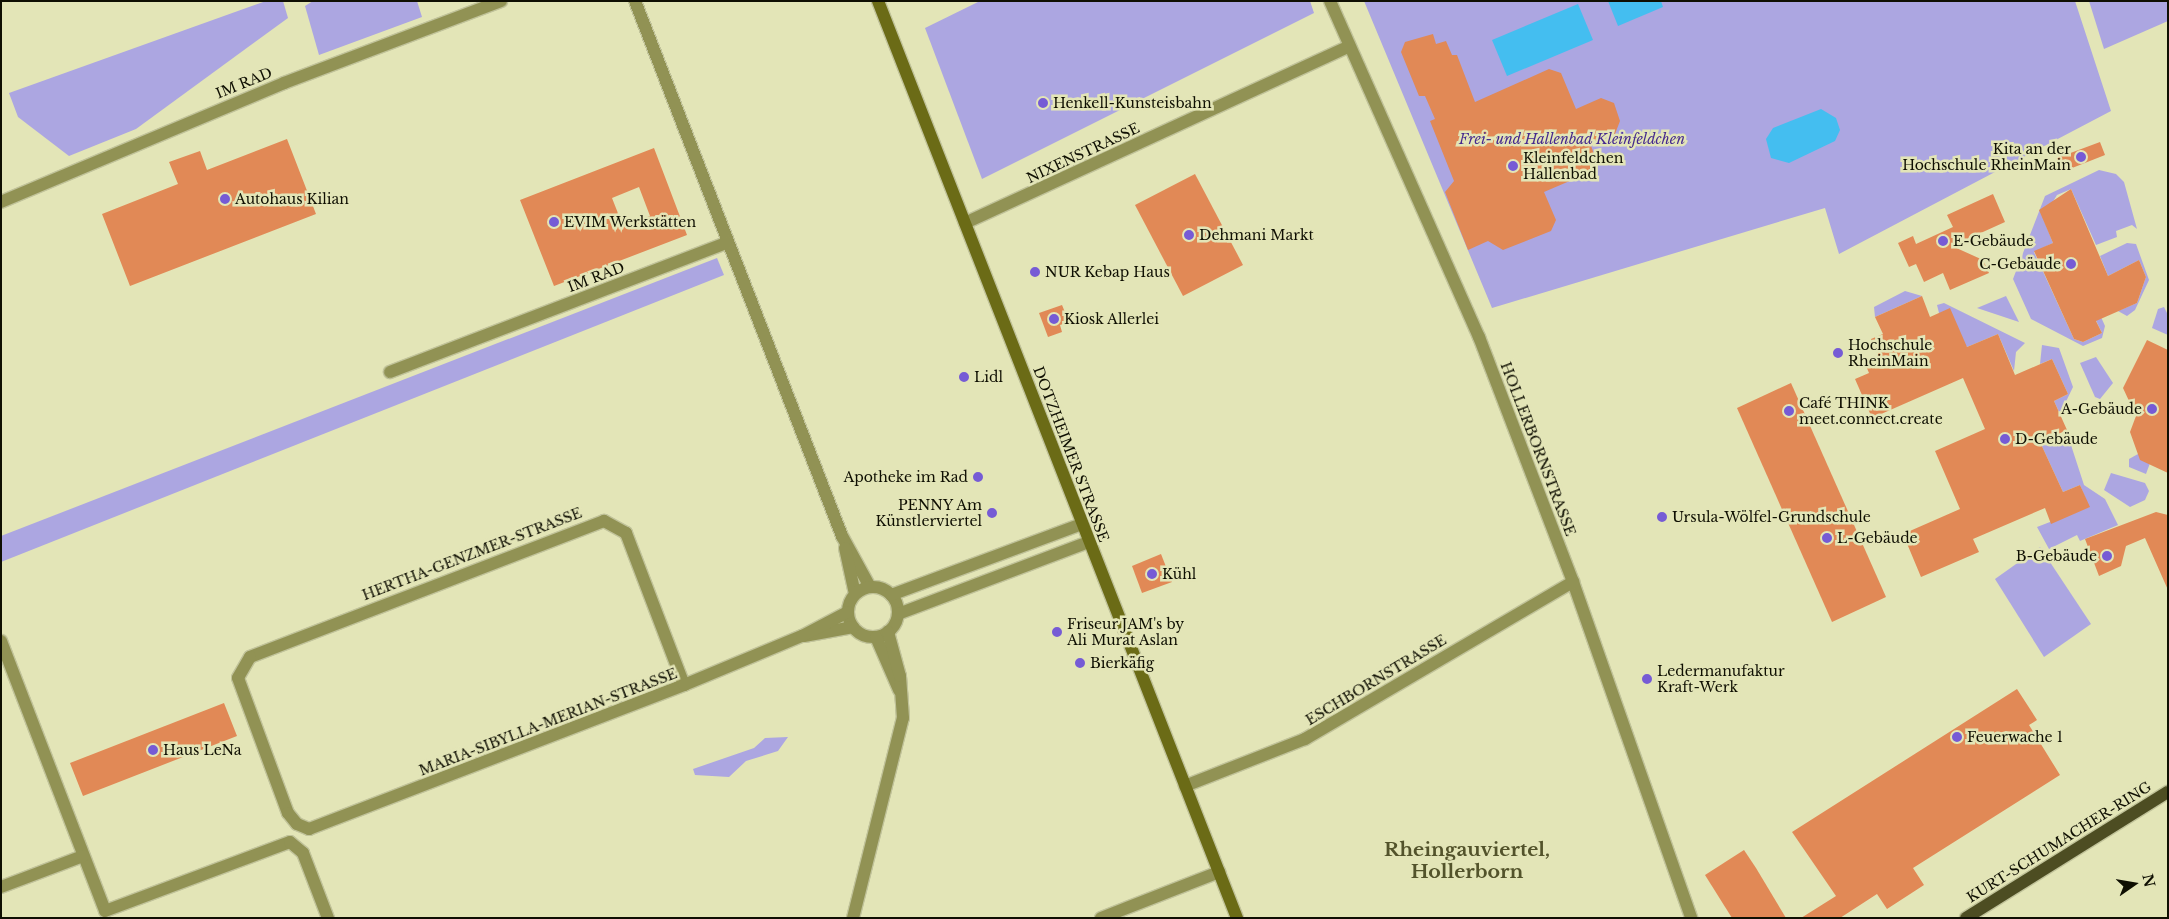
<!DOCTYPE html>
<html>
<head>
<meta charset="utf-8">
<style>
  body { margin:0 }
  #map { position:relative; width:2169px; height:919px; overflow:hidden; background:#e3e5b7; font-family:"Libre Baskerville",serif }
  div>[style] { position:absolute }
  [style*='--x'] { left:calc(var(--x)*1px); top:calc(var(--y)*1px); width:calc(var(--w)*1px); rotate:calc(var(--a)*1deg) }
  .green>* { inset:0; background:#aca6e1 }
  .water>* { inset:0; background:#44bef0 }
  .building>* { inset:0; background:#e18956 }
  .roads { filter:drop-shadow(1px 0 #c1c39a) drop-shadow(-1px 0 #c1c39a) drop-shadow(0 1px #c1c39a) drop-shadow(0 -1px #c1c39a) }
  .minor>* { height:12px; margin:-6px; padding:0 6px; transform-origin:6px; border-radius:6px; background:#919254 }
  .minor>.ring { margin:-6px; padding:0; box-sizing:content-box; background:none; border:12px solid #919254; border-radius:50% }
  .secondary>* { height:12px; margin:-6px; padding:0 6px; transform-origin:6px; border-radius:6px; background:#6b6b16 }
  .primary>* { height:12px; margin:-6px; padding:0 6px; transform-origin:6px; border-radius:6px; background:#4d4d22 }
  .dots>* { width:14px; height:14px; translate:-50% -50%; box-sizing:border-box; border:2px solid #e3e5b7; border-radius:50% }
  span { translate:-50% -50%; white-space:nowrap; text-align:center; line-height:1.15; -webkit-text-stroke:5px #e3e5b7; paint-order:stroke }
  .street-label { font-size:14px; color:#0f0f02 }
  .poi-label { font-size:14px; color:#0f0f02 }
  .left { translate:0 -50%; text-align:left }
  .right { translate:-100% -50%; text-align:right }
  .park-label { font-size:14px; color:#45298e; font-style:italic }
  .district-label { font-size:19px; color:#53532b; font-weight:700 }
  .frame { position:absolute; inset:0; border:2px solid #0f0f02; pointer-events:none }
  .north { position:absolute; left:2109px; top:859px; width:50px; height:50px; -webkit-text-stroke:4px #e3e5b7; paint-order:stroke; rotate:77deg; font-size:14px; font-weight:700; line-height:20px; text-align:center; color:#0f0f02 }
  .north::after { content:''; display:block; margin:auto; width:18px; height:22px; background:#0f0f02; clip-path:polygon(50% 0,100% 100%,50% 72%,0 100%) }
</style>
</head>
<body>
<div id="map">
  <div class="green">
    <i style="clip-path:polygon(266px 1px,283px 1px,288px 18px,136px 129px,69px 156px,18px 117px,9px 93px)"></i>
    <i style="clip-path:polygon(313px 1px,417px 1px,422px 17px,319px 55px,305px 6px)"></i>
    <i style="clip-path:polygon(980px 1px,1310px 1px,1314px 13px,982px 179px,925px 28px)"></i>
    <i style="clip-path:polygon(1364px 1px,2075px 1px,2111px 111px,1839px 254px,1825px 208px,1492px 308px)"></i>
    <i style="clip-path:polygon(2089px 1px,2168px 1px,2168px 21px,2104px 49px)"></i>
    <i style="clip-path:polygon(2099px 170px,2116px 174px,2124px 182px,2137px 229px,2132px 225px,2116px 231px,2117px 237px,2096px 245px,2071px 189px,2057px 195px,2043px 218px,2053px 243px,2034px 252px,2074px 339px,2083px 342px,2102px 333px,2091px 310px,2097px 308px,2105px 326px,2102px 338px,2083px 346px,2031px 319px,2013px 279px,2045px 196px)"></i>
    <i style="clip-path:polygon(2127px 243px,2136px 244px,2149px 280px,2135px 310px,2127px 316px,2118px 311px,2137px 303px,2146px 277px,2139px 260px,2108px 276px,2100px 256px)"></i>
    <i style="clip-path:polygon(717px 258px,724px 275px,1px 562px,1px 536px)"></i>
    <i style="clip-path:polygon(1905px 291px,1922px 296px,1875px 317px,1874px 307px)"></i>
    <i style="clip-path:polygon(2006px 296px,2019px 322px,1977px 308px)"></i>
    <i style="clip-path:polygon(1944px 303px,2025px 343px,2016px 352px,2014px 371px,1998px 334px,1967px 347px,1939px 313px,1937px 305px)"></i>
    <i style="clip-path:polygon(2164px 307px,2168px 315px,2168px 335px,2152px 328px,2158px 309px)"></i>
    <i style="clip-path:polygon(2042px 345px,2059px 348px,2073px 387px,2060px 414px,2054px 401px,2068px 394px,2052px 359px,2040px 364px)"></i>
    <i style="clip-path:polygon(2096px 357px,2113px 383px,2100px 399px,2095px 397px,2080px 363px)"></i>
    <i style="clip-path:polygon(2053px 436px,2070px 442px,2084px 485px,2105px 499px,2118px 525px,2080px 541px,2077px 535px,2049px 549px,2037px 527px,2089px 507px,2080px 485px,2063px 492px,2040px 442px)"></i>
    <i style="clip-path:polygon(2138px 454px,2150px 463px,2146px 474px,2129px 467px,2129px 459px)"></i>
    <i style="clip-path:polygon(2111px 473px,2145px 483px,2149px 491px,2145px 500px,2130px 507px,2104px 490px)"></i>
    <i style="clip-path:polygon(2040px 547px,2091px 624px,2044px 657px,1995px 579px)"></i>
    <i style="clip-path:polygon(788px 737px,778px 751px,746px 761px,729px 777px,695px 775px,693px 769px,754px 748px,765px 738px)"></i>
  </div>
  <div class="water">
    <i style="clip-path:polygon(1608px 1px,1661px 1px,1663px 7px,1618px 26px)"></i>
    <i style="clip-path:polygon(1578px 4px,1593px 40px,1507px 76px,1492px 40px)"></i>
    <i style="clip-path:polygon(1821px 109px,1836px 118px,1840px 130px,1835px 141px,1789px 163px,1771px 158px,1766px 139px,1773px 128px)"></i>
  </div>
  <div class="building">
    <i style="clip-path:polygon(1433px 34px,1436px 44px,1446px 41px,1452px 55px,1457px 55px,1475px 102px,1549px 69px,1561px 73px,1576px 109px,1601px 98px,1614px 103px,1620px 121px,1615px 134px,1590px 143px,1597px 162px,1593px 171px,1544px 192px,1556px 220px,1551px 231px,1503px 250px,1488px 241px,1468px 250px,1445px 192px,1454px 181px,1430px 121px,1435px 119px,1425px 96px,1419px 96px,1401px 52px,1405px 42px)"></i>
    <i style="clip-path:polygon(287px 139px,316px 214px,130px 286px,102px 214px,178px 184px,169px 162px,200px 151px,207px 170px)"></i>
    <i style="clip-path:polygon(2100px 142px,2105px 155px,2062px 172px,2057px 158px)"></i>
    <i style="clip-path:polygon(evenodd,654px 148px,687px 235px,554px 286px,520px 200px,654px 148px,639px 187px,650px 216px,623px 226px,612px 198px,639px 187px)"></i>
    <i style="clip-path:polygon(1195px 174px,1243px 265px,1183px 296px,1135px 205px)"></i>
    <i style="clip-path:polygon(2071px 189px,2108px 276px,2139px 260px,2146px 277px,2137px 303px,2096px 321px,2102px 333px,2083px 342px,2074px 339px,2034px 251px,2053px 243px,2039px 210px)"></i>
    <i style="clip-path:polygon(1993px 194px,2005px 222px,1952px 246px,1983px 260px,1989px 273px,1950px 290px,1943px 273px,1924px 282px,1916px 264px,1909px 267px,1898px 243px,1913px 236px,1916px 244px,1953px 227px,1947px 215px)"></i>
    <i style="clip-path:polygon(1922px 296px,1930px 317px,1950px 308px,1967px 347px,1998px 334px,2015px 375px,2052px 359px,2068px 394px,2054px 401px,2067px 430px,2040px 442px,2063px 492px,2080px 485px,2090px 507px,2051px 524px,2045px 508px,1973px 539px,1979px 552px,1921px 577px,1903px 534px,1960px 509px,1935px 451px,1985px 429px,1963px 378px,1872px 418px,1855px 379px,1869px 373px,1864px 361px,1878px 355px,1871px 339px,1883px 334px,1875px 317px)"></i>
    <i style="clip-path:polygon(1062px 305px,1069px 322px,1060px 325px,1062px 332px,1048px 337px,1039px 313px)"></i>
    <i style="clip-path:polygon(2147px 340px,2168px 350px,2168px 473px,2140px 460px,2130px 432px,2136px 416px,2123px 388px)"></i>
    <i style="clip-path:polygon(1791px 383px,1886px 597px,1832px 622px,1737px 408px)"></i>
    <i style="clip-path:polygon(2156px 512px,2168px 515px,2168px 590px,2145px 538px,2126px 546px,2121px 566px,2099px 576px,2085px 539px)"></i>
    <i style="clip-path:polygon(1161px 554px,1172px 582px,1142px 593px,1132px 566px)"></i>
    <i style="clip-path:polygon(2017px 689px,2037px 720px,2029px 725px,2060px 775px,1913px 868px,1924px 885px,1887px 909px,1877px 894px,1840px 918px,1801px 918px,1836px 896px,1792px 832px)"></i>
    <i style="clip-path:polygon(224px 703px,237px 736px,83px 796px,70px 763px)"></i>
    <i style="clip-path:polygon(1744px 850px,1756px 868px,1786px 918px,1732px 918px,1705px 875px)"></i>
  </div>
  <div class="roads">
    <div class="minor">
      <i style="--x:635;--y:1;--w:574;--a:68.85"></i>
      <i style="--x:842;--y:536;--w:58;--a:61.2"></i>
      <i style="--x:1330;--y:1;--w:368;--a:66.1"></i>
      <i style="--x:1479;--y:337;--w:262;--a:69"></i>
      <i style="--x:1573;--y:582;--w:356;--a:70.6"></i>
      <i style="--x:1;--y:202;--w:307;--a:-22.8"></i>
      <i style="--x:284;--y:83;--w:232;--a:-20.7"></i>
      <i style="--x:965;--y:223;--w:423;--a:-24.7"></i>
      <i style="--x:390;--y:372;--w:362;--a:-21"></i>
      <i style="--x:845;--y:548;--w:47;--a:77.7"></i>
      <i class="ring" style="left:848px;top:587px;width:38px;height:38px"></i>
      <i style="--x:891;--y:595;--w:204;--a:-20.4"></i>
      <i style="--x:898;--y:614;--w:204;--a:-20.7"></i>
      <i style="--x:804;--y:636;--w:50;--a:-10.4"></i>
      <i style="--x:876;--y:637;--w:58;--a:66.5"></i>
      <i style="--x:1;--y:641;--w:289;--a:68.9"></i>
      <i style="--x:105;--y:911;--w:197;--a:-20.5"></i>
      <i style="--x:290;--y:842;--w:17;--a:40"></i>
      <i style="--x:303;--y:853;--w:70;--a:69"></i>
      <i style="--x:684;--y:685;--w:163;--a:-110.9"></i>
      <i style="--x:626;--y:533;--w:25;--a:-151"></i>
      <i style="--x:604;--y:521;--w:379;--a:159"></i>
      <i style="--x:250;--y:657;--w:24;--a:120"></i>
      <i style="--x:238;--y:678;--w:144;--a:69.7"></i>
      <i style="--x:288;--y:813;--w:14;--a:51"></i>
      <i style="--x:297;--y:824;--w:13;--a:23"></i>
      <i style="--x:309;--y:829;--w:402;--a:-21"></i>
      <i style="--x:684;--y:685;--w:128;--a:-22.6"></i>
      <i style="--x:802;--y:636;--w:52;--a:-27.6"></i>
      <i style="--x:1185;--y:786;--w:129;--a:-21.4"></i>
      <i style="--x:1305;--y:739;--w:311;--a:-30.4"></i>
      <i style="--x:1;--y:887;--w:88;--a:-20.7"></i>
      <i style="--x:853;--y:918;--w:206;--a:-76"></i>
      <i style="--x:903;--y:718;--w:42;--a:-94.1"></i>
      <i style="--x:900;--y:676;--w:46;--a:-105.3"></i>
      <i style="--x:1101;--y:918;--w:127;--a:-21.3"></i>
    </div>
    <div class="secondary">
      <i style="--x:878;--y:1;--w:985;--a:68.62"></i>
    </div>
    <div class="primary">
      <i style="--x:1966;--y:918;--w:238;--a:-32"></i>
    </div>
  </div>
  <div class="dots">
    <i style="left:1043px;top:103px;background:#765bd5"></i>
    <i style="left:2081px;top:157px;background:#765bd5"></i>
    <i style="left:1513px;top:166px;background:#765bd5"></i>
    <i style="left:225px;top:199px;background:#765bd5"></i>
    <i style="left:554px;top:222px;background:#765bd5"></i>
    <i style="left:1189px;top:235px;background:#765bd5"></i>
    <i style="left:1943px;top:241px;background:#765bd5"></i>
    <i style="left:2071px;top:264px;background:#765bd5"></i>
    <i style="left:1035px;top:272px;background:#765bd5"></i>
    <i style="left:1054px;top:319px;background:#765bd5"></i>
    <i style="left:1838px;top:353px;background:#765bd5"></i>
    <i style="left:964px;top:377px;background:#765bd5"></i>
    <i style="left:2152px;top:409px;background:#765bd5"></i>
    <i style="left:1789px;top:411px;background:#765bd5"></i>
    <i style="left:2005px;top:439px;background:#765bd5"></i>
    <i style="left:978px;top:477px;background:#765bd5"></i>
    <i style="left:992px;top:513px;background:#765bd5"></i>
    <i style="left:1662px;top:517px;background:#765bd5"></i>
    <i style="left:1827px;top:538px;background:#765bd5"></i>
    <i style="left:2107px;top:556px;background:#765bd5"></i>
    <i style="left:1152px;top:574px;background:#765bd5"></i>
    <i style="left:1057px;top:632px;background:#765bd5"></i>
    <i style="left:1080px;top:663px;background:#765bd5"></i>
    <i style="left:1647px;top:679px;background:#765bd5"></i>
    <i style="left:1957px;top:737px;background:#765bd5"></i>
    <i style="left:153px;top:750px;background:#765bd5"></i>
  </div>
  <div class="street-label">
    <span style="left:244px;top:83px;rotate:-22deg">IM RAD</span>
    <span style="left:1083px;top:153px;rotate:-25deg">NIXENSTRASSE</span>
    <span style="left:596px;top:277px;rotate:-21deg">IM RAD</span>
    <span style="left:1538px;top:449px;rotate:69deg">HOLLERBORNSTRASSE</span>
    <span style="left:1071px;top:454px;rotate:69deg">DOTZHEIMER STRASSE</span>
    <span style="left:472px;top:554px;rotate:-21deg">HERTHA-GENZMER-STRASSE</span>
    <span style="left:1376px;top:680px;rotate:-31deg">ESCHBORNSTRASSE</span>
    <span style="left:548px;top:722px;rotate:-21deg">MARIA-SIBYLLA-MERIAN-STRASSE</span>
    <span style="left:2059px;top:842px;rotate:-32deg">KURT-SCHUMACHER-RING</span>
  </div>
  <div class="poi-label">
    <span class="left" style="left:1053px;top:103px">Henkell-Kunsteisbahn</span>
    <span class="right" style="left:2071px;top:157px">Kita an der<br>Hochschule RheinMain</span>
    <span class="left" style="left:1523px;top:166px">Kleinfeldchen<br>Hallenbad</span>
    <span class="left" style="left:235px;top:199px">Autohaus Kilian</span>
    <span class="left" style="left:564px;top:222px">EVIM Werkstätten</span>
    <span class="left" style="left:1199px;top:235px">Dehmani Markt</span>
    <span class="left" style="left:1953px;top:241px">E-Gebäude</span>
    <span class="right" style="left:2061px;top:264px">C-Gebäude</span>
    <span class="left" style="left:1045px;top:272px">NUR Kebap Haus</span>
    <span class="left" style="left:1064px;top:319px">Kiosk Allerlei</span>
    <span class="left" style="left:1848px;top:353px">Hochschule<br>RheinMain</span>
    <span class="left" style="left:974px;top:377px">Lidl</span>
    <span class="left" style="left:1799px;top:411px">Café THINK<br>meet.connect.create</span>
    <span class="right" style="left:2142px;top:409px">A-Gebäude</span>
    <span class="left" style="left:2015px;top:439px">D-Gebäude</span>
    <span class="right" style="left:968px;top:477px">Apotheke im Rad</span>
    <span class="right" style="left:982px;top:513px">PENNY Am<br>Künstlerviertel</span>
    <span class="left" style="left:1672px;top:517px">Ursula-Wölfel-Grundschule</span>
    <span class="left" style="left:1837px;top:538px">L-Gebäude</span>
    <span class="right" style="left:2097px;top:556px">B-Gebäude</span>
    <span class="left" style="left:1162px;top:574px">Kühl</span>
    <span class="left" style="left:1067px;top:632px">Friseur JAM's by<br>Ali Murat Aslan</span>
    <span class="left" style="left:1090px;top:663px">Bierkäfig</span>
    <span class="left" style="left:1657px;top:679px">Ledermanufaktur<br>Kraft-Werk</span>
    <span class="left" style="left:1967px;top:737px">Feuerwache 1</span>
    <span class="left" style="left:163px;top:750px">Haus LeNa</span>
  </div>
  <div class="park-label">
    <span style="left:1572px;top:139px">Frei- und Hallenbad Kleinfeldchen</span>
  </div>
  <div class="district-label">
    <span style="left:1467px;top:861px">Rheingauviertel,<br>Hollerborn</span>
  </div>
  <div class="frame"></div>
  <div class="north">N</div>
</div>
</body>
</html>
